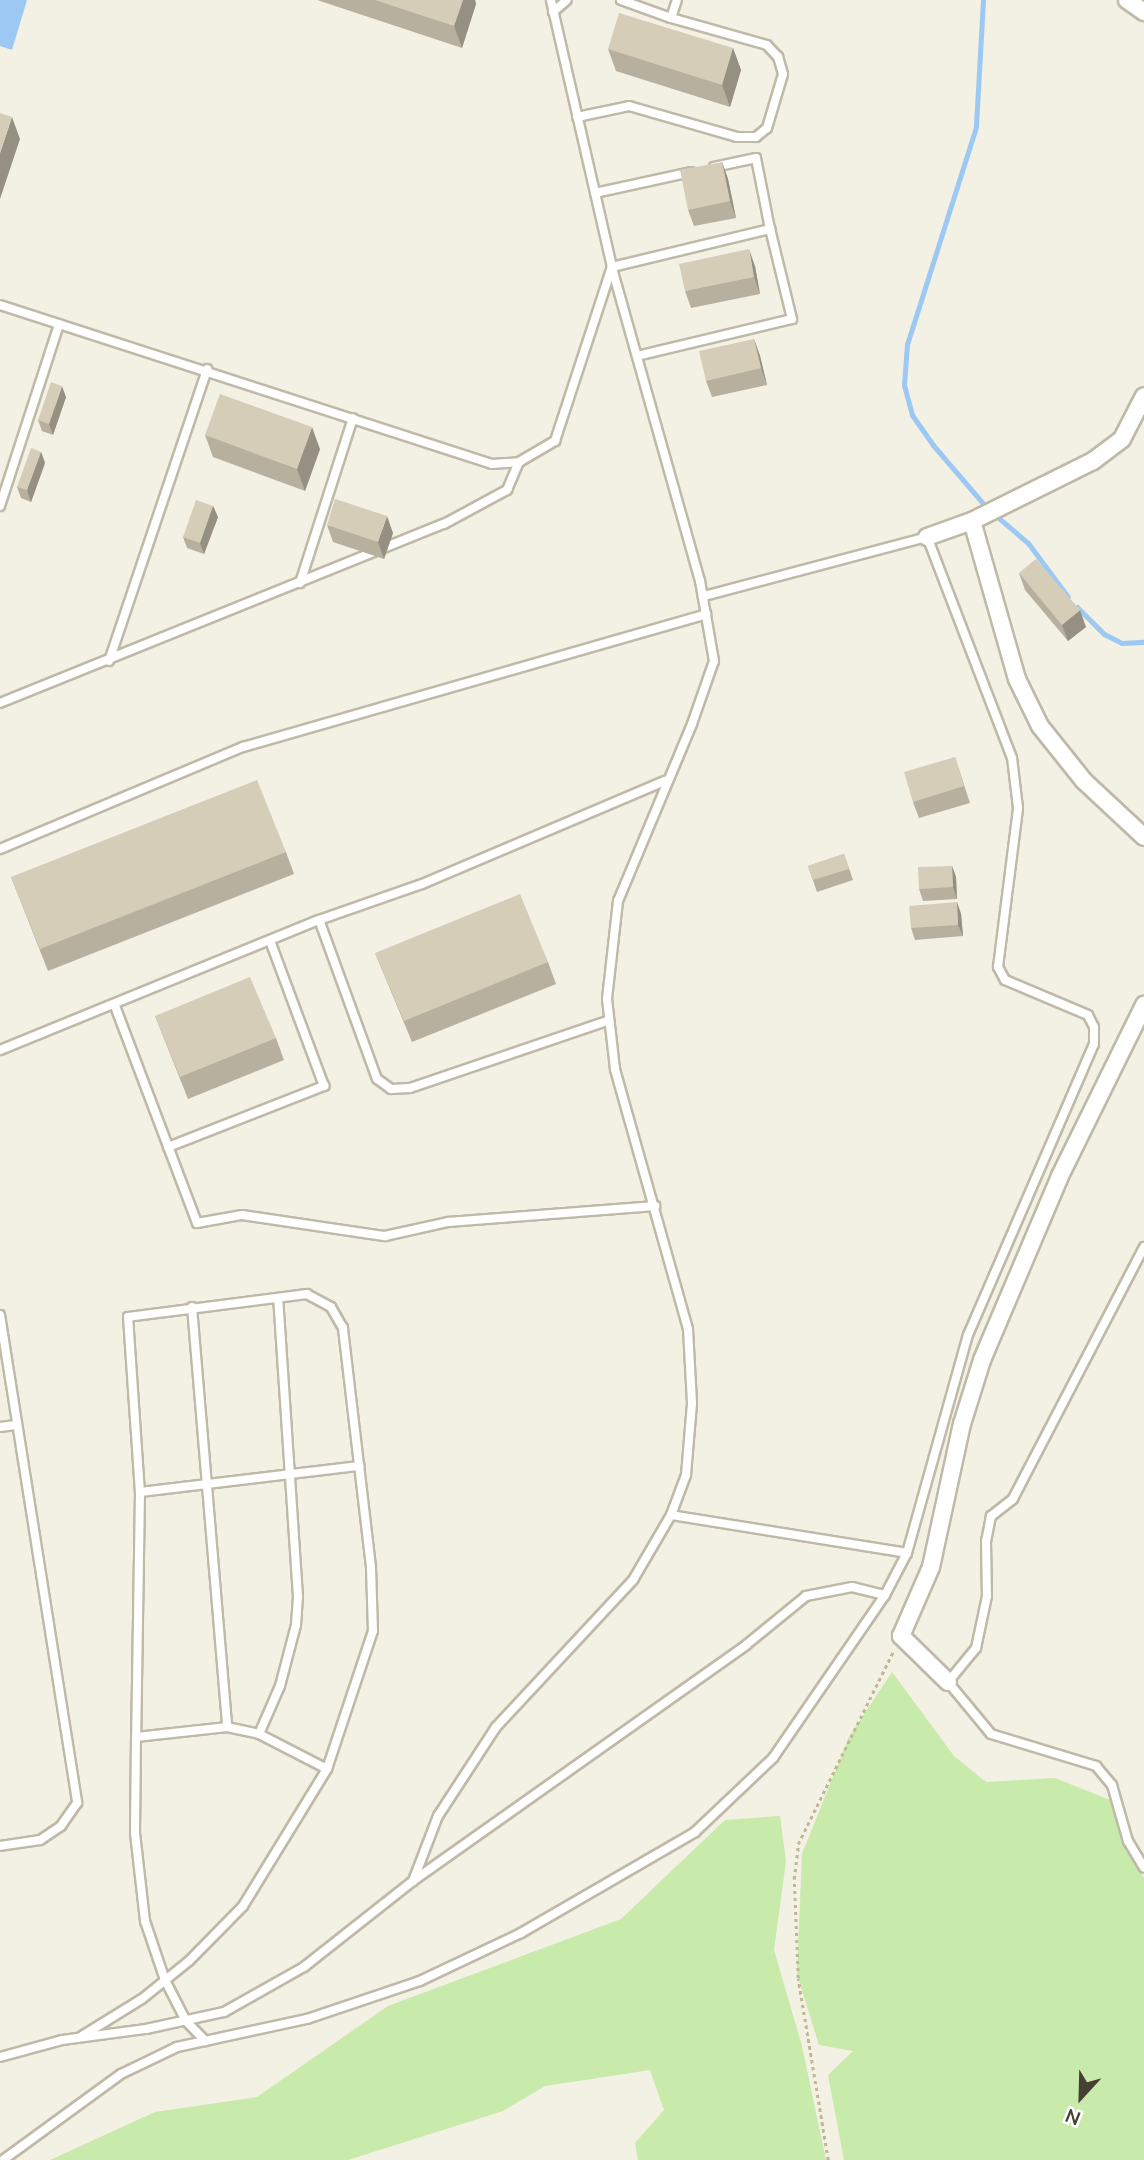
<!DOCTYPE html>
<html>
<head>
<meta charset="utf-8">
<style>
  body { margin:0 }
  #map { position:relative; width:1144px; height:2160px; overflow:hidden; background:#f3f0e4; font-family:"Nunito Sans",sans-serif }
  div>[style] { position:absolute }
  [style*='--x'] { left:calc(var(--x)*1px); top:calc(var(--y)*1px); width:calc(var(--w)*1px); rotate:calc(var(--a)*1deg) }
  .green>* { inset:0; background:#c8eaaa }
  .water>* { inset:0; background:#9cc9f4 }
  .stream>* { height:5px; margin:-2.5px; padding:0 2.5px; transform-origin:2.5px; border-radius:2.5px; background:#9cc9f4 }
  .path>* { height:2.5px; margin-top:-1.25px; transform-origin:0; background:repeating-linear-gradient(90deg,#c2b697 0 3.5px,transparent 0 7px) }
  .roads { filter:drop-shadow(2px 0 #bfb9a7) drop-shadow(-2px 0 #bfb9a7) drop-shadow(0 2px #bfb9a7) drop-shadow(0 -2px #bfb9a7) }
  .service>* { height:8px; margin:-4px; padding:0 4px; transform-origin:4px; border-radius:4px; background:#fff }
  .minor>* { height:16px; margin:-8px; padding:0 8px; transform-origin:8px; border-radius:8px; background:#fff }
  .wall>* { inset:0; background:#b8b09f }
  .shaded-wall>* { inset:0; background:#969082 }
  .building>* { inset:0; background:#d6cdb9 }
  span { translate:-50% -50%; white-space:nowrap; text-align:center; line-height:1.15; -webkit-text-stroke:5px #fff; paint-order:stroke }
  .north { position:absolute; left:1046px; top:2062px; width:70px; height:70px; -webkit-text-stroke:5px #fff; paint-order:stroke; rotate:202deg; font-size:19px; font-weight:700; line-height:28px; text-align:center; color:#464034 }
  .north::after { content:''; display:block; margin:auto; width:24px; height:32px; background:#464034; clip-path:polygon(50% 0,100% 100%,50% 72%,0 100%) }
</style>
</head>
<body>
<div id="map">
  <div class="green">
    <i style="clip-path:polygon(892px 1672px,954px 1756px,986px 1782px,1055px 1778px,1110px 1800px,1125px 1849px,1144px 1878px,1144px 2160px,844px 2160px,828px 2075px,853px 2051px,819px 2045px,797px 1974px,802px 1854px,849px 1737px)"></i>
    <i style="clip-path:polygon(780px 1816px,786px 1861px,774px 1950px,802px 2046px,826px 2160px,638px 2160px,635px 2143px,664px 2110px,650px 2070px,545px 2086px,503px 2111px,348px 2160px,50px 2160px,155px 2112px,257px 2097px,388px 2006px,621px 1919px,725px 1820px)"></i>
  </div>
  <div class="water">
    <i style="clip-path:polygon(0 0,27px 0,12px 50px,0 46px)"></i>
  </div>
  <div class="stream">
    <i style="--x:983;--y:0;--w:127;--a:93.2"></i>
    <i style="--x:976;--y:127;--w:228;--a:107.6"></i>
    <i style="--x:907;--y:344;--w:41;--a:94.2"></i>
    <i style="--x:904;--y:385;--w:31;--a:75"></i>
    <i style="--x:912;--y:415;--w:37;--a:55"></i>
    <i style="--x:933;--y:445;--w:83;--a:49.4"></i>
    <i style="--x:987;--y:508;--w:54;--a:40.5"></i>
    <i style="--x:1028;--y:543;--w:67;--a:53.5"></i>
    <i style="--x:1077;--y:607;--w:38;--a:45"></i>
    <i style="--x:1104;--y:634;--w:20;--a:27"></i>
    <i style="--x:1122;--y:643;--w:22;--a:-3"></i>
  </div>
  <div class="path">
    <i style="--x:828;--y:2160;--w:184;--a:-99.4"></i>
    <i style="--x:798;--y:1978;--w:99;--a:-92.3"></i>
    <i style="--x:794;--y:1879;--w:35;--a:-83"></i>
    <i style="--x:798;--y:1844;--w:216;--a:-63.7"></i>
  </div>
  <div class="roads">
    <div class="service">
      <i style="--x:621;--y:0;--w:53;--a:19.8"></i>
      <i style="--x:671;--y:18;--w:19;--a:-72"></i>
      <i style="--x:553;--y:12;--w:18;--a:-41"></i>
      <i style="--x:577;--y:117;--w:53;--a:-11.9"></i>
      <i style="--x:629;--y:106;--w:112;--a:16"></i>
      <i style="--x:737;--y:137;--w:19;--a:0"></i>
      <i style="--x:756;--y:137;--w:14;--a:-39"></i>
      <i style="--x:767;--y:128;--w:56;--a:-73.5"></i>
      <i style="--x:783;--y:74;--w:18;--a:-106"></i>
      <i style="--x:778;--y:57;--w:16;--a:-133"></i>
      <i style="--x:767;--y:45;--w:100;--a:-164.3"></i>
      <i style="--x:595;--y:193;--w:98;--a:-12.3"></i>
      <i style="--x:612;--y:267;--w:163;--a:-13.5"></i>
      <i style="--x:770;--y:229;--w:72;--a:-101.2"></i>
      <i style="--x:756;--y:158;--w:43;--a:167.9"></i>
      <i style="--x:0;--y:305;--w:517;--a:17.91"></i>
      <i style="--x:492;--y:464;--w:27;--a:-4"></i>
      <i style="--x:519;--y:462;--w:42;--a:-30.3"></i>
      <i style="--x:555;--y:441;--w:183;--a:-71.9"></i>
      <i style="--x:637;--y:356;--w:159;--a:-13.4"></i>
      <i style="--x:792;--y:319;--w:93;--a:-103.7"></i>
      <i style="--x:0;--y:506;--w:191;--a:-72"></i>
      <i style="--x:300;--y:583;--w:173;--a:-72.2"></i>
      <i style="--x:109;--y:661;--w:308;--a:-71.4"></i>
      <i style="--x:0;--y:703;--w:479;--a:-22"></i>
      <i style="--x:444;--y:524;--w:72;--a:-28.4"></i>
      <i style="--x:507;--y:490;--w:30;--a:-67"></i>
      <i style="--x:0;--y:849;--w:264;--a:-22.8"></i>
      <i style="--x:243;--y:747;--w:482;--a:-16"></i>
      <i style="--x:115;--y:1006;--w:232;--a:69.3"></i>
      <i style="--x:197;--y:1223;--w:46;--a:-10.1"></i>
      <i style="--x:242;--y:1215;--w:145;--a:8.4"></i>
      <i style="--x:385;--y:1236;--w:65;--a:-12.5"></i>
      <i style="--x:448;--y:1222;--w:208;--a:-4.4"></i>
      <i style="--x:607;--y:1021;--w:208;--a:161.2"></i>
      <i style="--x:410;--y:1088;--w:19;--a:177"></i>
      <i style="--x:391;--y:1089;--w:17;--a:-144"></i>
      <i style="--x:377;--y:1079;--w:169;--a:-110"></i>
      <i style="--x:319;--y:920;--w:109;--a:-19.3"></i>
      <i style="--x:422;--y:884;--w:264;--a:-23"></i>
      <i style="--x:0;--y:1050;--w:344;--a:-22.2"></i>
      <i style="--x:168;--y:1147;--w:168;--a:-21.4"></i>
      <i style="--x:324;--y:1086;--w:155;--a:-110.4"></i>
      <i style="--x:1144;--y:1247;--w:284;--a:117.5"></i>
      <i style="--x:1013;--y:1499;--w:28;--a:142"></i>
      <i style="--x:991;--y:1516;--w:25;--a:101"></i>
      <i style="--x:986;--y:1541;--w:55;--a:89"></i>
      <i style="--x:987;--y:1596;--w:53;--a:101.9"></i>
      <i style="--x:976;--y:1648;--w:44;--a:129.5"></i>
      <i style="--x:948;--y:1682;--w:67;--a:50.4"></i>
      <i style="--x:991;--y:1734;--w:110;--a:16.9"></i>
      <i style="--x:1096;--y:1766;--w:25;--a:50"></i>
      <i style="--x:1112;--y:1785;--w:58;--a:74.1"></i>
      <i style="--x:1128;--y:1841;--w:31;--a:59"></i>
      <i style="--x:192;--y:1307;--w:421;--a:85.2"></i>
      <i style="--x:0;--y:1315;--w:494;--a:81"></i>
      <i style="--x:77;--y:1803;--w:28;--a:125"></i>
      <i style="--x:61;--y:1826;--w:25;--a:146"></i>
      <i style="--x:40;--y:1840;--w:40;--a:171.5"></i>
      <i style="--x:0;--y:1427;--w:16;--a:-7"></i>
      <i style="--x:140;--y:1492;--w:221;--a:-6.8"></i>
      <i style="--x:671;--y:1515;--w:239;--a:9.1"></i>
      <i style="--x:259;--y:1734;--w:52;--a:-66.4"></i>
      <i style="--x:280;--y:1686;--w:63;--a:-75.3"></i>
      <i style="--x:296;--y:1625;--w:28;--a:-86"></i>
      <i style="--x:298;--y:1597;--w:299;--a:-93.8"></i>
      <i style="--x:136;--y:1737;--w:96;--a:90.6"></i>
      <i style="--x:135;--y:1833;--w:89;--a:83.5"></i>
      <i style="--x:145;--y:1921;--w:62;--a:71.3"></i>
      <i style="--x:165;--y:1980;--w:46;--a:62.9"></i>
      <i style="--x:186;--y:2021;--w:28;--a:46"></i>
      <i style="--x:413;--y:1881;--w:70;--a:-69"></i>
      <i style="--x:438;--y:1816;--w:106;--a:-56.9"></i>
      <i style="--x:496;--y:1727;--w:201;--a:-47"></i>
      <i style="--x:633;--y:1580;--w:75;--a:-59.7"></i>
      <i style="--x:671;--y:1515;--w:43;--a:-69.4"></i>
      <i style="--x:686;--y:1475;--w:72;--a:-85.2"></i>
      <i style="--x:692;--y:1403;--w:74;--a:-93.1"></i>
      <i style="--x:688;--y:1329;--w:270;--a:-105.7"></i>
      <i style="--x:615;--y:1069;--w:70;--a:-96.5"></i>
      <i style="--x:607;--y:999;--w:99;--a:-83.6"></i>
      <i style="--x:618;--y:901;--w:192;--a:-67.3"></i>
      <i style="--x:692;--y:724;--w:67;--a:-70.8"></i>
      <i style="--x:714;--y:661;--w:81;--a:-99.9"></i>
      <i style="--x:700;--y:581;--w:326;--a:-105.7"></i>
      <i style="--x:612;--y:267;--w:274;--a:-102.9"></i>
      <i style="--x:82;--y:2036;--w:70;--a:-31.7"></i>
      <i style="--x:142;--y:1999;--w:60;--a:-39"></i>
      <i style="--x:189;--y:1961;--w:77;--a:-45.5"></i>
      <i style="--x:243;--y:1906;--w:161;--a:-58.5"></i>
      <i style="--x:327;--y:1769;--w:145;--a:-71.6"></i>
      <i style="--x:373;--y:1631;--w:64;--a:-91.8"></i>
      <i style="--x:371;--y:1567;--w:241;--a:-96.7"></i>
      <i style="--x:343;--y:1328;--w:24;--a:-120"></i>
      <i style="--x:331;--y:1307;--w:27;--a:-152"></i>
      <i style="--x:307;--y:1294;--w:180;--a:172.7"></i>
      <i style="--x:128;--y:1317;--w:175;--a:86.1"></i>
      <i style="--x:140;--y:1492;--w:245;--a:90.9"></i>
      <i style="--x:136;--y:1737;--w:92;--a:-6.3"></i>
      <i style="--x:227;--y:1727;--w:33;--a:12"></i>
      <i style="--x:259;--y:1734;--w:76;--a:27.2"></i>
      <i style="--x:0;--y:2057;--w:64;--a:-15.3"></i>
      <i style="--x:62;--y:2040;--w:85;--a:-7.5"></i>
      <i style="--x:146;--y:2029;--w:80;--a:-12.3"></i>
      <i style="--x:224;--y:2012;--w:92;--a:-29.4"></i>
      <i style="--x:304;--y:1967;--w:139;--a:-38.3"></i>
      <i style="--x:413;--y:1881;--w:408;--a:-35.3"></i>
      <i style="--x:746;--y:1645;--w:77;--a:-39.2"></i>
      <i style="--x:806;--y:1596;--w:47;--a:-11.1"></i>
      <i style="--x:852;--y:1587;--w:34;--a:14"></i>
      <i style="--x:3;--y:2160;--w:146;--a:-36.1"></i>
      <i style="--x:121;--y:2074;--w:62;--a:-25.7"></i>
      <i style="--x:177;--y:2047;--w:133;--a:-12.2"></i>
      <i style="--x:307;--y:2019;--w:119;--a:-18.6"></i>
      <i style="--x:420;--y:1981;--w:112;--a:-25.4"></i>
      <i style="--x:521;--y:1933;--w:201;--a:-30.1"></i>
      <i style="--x:695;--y:1832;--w:108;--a:-43.5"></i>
      <i style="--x:773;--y:1758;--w:198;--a:-55.5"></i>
      <i style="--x:885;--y:1595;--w:47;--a:-62.4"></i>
      <i style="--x:907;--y:1553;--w:226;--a:-74.4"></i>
      <i style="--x:968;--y:1335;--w:317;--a:-66.6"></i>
      <i style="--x:1094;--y:1044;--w:17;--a:-90"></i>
      <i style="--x:1094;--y:1027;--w:13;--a:-117"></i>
      <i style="--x:1088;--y:1015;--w:90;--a:-157.1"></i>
      <i style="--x:1005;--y:980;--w:15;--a:-118"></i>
      <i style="--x:998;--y:967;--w:160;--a:-82.8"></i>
      <i style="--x:1018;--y:808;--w:50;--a:-96.8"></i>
      <i style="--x:1012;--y:758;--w:237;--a:-111"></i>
      <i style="--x:927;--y:537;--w:232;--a:165.2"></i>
    </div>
    <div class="minor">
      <i style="--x:1127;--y:0;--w:21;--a:35"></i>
      <i style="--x:972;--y:521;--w:164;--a:74.1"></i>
      <i style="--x:1017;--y:679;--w:52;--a:63.9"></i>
      <i style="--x:1040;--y:726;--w:70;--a:51.3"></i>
      <i style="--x:1084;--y:781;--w:82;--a:43"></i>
      <i style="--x:927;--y:537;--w:48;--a:-19.6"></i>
      <i style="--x:972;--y:521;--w:135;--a:-26.4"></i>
      <i style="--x:1093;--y:461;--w:36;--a:-37"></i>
      <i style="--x:1122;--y:439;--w:48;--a:-62.9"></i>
      <i style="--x:948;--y:1682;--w:66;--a:-135.6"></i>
      <i style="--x:901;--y:1636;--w:75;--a:-66.5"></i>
      <i style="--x:931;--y:1567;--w:146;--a:-77.8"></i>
      <i style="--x:962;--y:1424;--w:67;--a:-72.6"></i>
      <i style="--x:982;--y:1360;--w:200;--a:-67"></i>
      <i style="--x:1060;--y:1176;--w:191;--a:-63.8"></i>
    </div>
  </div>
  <div class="wall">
    <i style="clip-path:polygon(317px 0,475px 0,476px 4px,462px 48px)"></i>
    <i style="clip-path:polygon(733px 48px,741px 70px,730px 107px,616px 71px,608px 49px)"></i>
    <i style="clip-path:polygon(722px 162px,728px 179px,736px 218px,694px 226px,688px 210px)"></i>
    <i style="clip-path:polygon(755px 266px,760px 294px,691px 308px,685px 291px)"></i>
    <i style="clip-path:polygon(754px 339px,760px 356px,767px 385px,712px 397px,706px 381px)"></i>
    <i style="clip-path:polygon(66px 397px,53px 435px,42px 431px,38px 420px)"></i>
    <i style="clip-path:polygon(205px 435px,320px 449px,305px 491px,213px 457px)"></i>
    <i style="clip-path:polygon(41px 452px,45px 463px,31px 502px,21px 498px,17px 487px)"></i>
    <i style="clip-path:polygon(213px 506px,218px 517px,204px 554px,187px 548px,183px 537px)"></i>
    <i style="clip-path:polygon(327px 525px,393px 533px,384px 559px,333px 542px)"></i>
    <i style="clip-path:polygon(1019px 573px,1086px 627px,1068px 641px,1025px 590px)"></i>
    <i style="clip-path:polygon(955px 757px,970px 803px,919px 818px,913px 802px)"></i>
    <i style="clip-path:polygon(286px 852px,294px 874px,48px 971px,11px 877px)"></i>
    <i style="clip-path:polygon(844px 854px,853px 880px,817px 892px,808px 866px)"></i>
    <i style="clip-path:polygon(952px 866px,956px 877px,957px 899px,923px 901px,919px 889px)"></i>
    <i style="clip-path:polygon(957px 902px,961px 914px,963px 936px,915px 940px,911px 928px)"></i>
    <i style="clip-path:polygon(375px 953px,548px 962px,556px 984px,412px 1042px)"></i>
    <i style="clip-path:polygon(155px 1016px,276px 1038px,284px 1060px,188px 1099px)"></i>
  </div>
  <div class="shaded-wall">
    <i style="clip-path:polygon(463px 0,475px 0,476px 4px,462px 48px,454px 26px)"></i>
    <i style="clip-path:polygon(733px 48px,741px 70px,730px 107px,722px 85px)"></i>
    <i style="clip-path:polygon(12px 117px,20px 139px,0 199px,0 153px)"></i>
    <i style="clip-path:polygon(722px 162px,728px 179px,736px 218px,730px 201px)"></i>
    <i style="clip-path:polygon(749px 249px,755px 266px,760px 294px,754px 277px)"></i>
    <i style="clip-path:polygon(754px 339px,760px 356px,767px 385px,761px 368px)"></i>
    <i style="clip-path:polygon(62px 386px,66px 397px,53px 435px,49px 424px)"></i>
    <i style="clip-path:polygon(312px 427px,320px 449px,305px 491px,297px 469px)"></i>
    <i style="clip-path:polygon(41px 452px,45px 463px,31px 502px,27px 490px)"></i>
    <i style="clip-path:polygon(213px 506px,218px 517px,204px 554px,200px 543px)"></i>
    <i style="clip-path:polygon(387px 516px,393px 533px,384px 559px,378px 542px)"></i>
    <i style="clip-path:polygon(1080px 610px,1086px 627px,1068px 641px,1062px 625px)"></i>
    <i style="clip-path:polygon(952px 866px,956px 877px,957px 899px,953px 887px)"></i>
    <i style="clip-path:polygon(957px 902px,961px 914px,963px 936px,958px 925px)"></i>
  </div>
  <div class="building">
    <i style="clip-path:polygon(375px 0,463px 0,454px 26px)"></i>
    <i style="clip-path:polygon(619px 13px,733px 48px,722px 85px,608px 49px)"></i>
    <i style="clip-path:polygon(0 113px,12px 117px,0 153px)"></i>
    <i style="clip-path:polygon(722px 162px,730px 201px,688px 210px,680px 170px)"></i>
    <i style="clip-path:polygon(749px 249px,754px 277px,685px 291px,679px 264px)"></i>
    <i style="clip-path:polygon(754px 339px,761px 368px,706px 381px,699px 351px)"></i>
    <i style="clip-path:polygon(51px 382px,62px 386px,49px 424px,38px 420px)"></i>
    <i style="clip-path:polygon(220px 394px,312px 427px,297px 469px,205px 435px)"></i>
    <i style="clip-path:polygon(31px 448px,41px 452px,27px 490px,17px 487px)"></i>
    <i style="clip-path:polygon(335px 499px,387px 516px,378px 542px,327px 525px)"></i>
    <i style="clip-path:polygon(196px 500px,213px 506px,200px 543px,183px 537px)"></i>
    <i style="clip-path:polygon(1036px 559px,1080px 610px,1062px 625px,1019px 573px)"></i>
    <i style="clip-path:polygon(955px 757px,964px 786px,913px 802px,904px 772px)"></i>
    <i style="clip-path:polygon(257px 780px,286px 852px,40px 949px,11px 877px)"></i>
    <i style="clip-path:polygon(844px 854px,849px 869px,813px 880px,808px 866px)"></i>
    <i style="clip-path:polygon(952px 866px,953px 887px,919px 889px,918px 867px)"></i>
    <i style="clip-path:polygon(520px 894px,548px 962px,404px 1021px,375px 953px)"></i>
    <i style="clip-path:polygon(957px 902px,958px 925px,911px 928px,909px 906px)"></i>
    <i style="clip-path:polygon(250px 977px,276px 1038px,180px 1077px,155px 1016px)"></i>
  </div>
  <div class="north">N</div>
</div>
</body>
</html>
